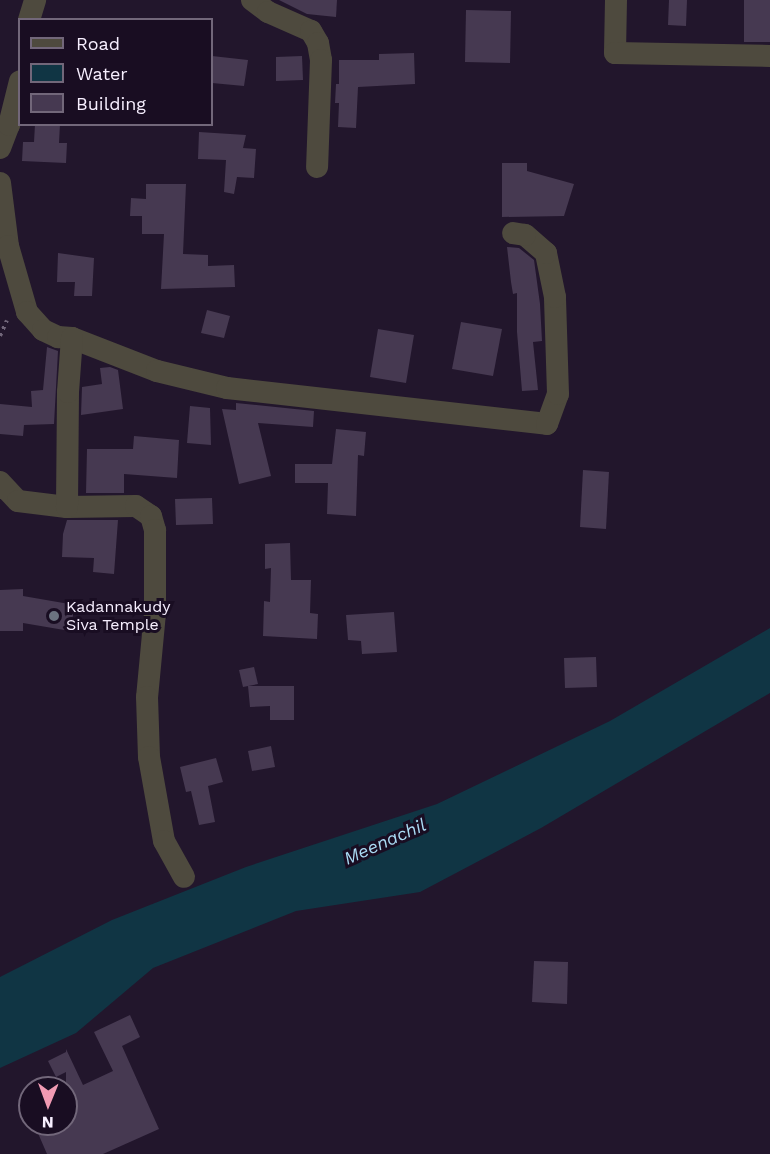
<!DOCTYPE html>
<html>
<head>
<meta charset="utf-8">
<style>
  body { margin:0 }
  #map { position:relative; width:770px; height:1154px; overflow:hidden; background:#22162c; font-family:"Work Sans",sans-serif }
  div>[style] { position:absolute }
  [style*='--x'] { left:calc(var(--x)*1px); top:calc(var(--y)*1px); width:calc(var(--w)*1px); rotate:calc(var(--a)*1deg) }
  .water>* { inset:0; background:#103544 }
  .building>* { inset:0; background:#463951 }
  .path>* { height:4px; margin-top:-2px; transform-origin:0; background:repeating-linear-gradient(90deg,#71667a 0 3px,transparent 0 7.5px) }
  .minor>* { height:22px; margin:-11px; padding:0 11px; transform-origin:11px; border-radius:11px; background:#4e4a3e }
  .dots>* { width:16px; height:16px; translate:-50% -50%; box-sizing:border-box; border:3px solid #190d22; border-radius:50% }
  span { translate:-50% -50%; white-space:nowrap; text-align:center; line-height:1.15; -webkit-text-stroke:6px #190d22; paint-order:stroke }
  .poi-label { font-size:16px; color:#f7efff }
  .left { translate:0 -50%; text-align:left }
  .water-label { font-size:18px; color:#aadbf4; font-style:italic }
  .legend { position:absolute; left:18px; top:18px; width:195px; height:108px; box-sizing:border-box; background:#190d22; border:2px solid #72677a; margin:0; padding:8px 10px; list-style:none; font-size:18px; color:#f7efff }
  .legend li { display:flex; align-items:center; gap:12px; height:30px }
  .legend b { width:30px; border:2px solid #72677a }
  .north { position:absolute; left:18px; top:1076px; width:60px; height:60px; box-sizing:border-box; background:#190d22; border:2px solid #72677a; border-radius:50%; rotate:181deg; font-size:16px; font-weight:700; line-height:24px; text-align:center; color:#f7efff }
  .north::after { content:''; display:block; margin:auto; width:21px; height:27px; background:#f19ab3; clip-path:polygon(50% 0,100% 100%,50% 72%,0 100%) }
</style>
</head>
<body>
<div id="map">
  <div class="water">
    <i style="clip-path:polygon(770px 628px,770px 693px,541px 828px,420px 892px,296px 911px,153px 968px,76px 1033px,0 1068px,0 977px,112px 920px,246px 867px,437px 804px,610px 721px)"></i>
  </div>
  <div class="building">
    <i style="clip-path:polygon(279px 0,337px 0,336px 17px,307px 14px)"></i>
    <i style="clip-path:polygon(669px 0,687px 0,686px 26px,668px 25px)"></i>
    <i style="clip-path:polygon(744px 0,770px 0,770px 42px,744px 42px)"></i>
    <i style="clip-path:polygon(466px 10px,511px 11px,510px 63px,465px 62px)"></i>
    <i style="clip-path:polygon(414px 53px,415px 84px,358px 87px,356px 128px,338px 127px,339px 103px,335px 103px,336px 84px,339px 84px,339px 60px,379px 60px,379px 54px)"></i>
    <i style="clip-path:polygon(212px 56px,248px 60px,244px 86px,212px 83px)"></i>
    <i style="clip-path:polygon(302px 56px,303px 80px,276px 81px,276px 57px)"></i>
    <i style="clip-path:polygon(35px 124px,60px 124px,59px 143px,67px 143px,66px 163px,22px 161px,23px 142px,34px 142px)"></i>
    <i style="clip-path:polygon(199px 132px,246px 135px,243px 148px,256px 149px,254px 178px,237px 177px,234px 194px,224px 192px,226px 160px,198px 159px)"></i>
    <i style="clip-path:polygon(502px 163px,527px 163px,527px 171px,574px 184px,564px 216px,502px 217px)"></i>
    <i style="clip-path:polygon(146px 184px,186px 184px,183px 254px,208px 255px,208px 266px,234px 265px,235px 287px,161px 289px,164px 234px,142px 234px,142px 216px,130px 216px,131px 198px,146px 199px)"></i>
    <i style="clip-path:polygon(507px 247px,519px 248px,534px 260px,540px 304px,542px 341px,533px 342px,538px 390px,522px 391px,517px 332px,517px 293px,513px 294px,511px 282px)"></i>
    <i style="clip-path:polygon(58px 253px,94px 258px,92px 296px,74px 296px,75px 282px,57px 282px)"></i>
    <i style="clip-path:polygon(207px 310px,230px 316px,224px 338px,201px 333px)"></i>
    <i style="clip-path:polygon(461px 322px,502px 329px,493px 376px,452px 369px)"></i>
    <i style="clip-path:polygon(378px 329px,414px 335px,406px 383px,370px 377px)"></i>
    <i style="clip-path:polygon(47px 347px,58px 351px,54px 424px,24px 425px,23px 436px,0 434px,0 404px,32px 407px,31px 391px,43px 390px)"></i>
    <i style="clip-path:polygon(110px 367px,118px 370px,123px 409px,81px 415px,82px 387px,102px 384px,100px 368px)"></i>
    <i style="clip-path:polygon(236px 403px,314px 411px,313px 427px,258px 423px,271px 476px,239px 484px,222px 409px,236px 410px)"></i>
    <i style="clip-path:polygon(190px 406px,210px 408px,211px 445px,187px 443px)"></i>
    <i style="clip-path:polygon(336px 429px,366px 432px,364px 456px,358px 455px,356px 516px,327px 514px,328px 483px,295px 483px,295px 464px,332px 464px)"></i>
    <i style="clip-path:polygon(134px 436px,179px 440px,177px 478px,124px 474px,124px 493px,86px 493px,87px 449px,133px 449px)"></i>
    <i style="clip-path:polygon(583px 470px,609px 472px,606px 529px,580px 527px)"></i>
    <i style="clip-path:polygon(212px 498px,213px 524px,176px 525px,175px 499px)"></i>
    <i style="clip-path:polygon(67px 520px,118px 520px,114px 574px,93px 572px,94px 558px,62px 557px,63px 534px)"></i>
    <i style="clip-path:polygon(290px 543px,291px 580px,311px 580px,310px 613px,318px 614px,317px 639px,263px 636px,264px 601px,270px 602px,271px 568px,265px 569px,265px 544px)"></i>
    <i style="clip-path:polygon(23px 589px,23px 596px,75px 605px,70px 631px,23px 623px,23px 631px,0 631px,0 590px)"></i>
    <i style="clip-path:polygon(394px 612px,397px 652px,362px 654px,361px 641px,348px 640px,346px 615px)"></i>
    <i style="clip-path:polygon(596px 657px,597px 687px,565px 688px,564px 658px)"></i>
    <i style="clip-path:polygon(254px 667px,258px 684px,243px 687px,239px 670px)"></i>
    <i style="clip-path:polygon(248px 686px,294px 686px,294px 720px,270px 720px,270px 706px,250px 707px)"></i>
    <i style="clip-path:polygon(271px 746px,275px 767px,252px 771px,248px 751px)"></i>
    <i style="clip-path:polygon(216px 758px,223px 782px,208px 786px,215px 822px,199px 825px,191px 791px,186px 792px,180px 767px)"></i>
    <i style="clip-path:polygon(534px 961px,568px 962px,567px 1004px,532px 1002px)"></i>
    <i style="clip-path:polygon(130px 1015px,140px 1037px,122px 1046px,159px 1129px,103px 1154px,47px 1154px,34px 1124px,66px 1124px,66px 1072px,56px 1077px,48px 1061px,66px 1052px,66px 1049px,83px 1085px,113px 1071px,94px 1032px)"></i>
  </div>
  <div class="path">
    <i style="--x:0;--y:336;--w:17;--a:-66"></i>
  </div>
  <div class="minor">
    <i style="--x:252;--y:0;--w:20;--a:37"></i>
    <i style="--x:268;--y:12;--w:47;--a:23.8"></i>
    <i style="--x:311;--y:31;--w:14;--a:60"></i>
    <i style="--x:318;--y:43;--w:17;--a:80"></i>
    <i style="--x:321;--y:60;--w:107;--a:92.1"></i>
    <i style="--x:616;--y:0;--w:53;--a:91.1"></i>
    <i style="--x:615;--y:53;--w:155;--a:1.1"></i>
    <i style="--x:29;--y:20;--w:21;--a:-73"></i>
    <i style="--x:0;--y:148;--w:25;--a:-69"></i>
    <i style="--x:9;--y:125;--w:45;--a:-76"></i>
    <i style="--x:0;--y:183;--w:64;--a:82.8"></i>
    <i style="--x:8;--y:246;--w:69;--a:73.9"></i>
    <i style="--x:27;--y:312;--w:24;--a:48"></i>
    <i style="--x:43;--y:330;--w:17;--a:25"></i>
    <i style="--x:58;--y:337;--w:14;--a:4"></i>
    <i style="--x:72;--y:338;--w:91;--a:21.2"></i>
    <i style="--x:157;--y:371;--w:72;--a:13.7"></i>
    <i style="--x:227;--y:388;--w:322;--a:6.4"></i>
    <i style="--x:547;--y:424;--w:32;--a:-70"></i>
    <i style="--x:558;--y:394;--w:97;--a:-91.8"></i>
    <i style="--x:555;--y:297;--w:45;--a:-101.6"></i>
    <i style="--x:546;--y:253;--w:28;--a:-139"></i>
    <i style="--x:525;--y:235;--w:12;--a:-171"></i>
    <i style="--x:0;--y:482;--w:26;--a:47"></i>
    <i style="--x:18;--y:501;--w:49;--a:7"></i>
    <i style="--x:67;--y:507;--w:69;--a:-0.8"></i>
    <i style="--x:136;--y:506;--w:18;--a:34"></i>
    <i style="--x:151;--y:516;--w:15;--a:74"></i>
    <i style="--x:155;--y:530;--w:83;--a:90"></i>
    <i style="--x:155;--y:613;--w:84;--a:95.4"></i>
    <i style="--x:147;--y:697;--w:60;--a:88.1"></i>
    <i style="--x:149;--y:757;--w:85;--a:79.9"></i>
    <i style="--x:164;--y:841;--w:41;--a:60.9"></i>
    <i style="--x:67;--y:507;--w:115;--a:-89.5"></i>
    <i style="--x:68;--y:392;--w:54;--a:-85.8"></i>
  </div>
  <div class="dots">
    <i style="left:54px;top:616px;background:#6b7280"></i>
  </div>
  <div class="poi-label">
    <span class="left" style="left:66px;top:616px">Kadannakudy<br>Siva Temple</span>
  </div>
  <div class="water-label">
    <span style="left:385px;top:842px;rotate:-24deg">Meenachil</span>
  </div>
  <ul class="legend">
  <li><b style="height:8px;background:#4e4a3e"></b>Road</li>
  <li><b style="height:16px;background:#103544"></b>Water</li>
  <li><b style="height:16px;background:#463951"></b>Building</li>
  </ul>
  <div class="north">N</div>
</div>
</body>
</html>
